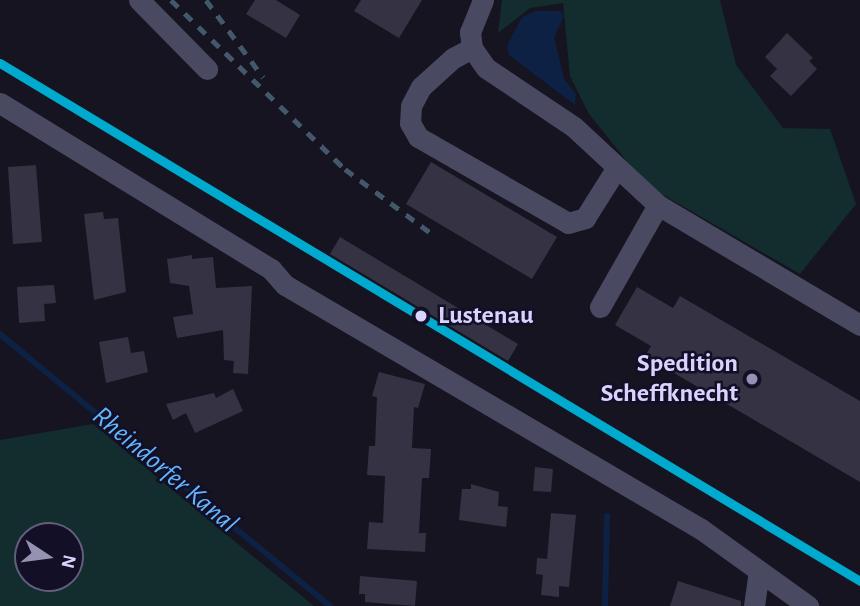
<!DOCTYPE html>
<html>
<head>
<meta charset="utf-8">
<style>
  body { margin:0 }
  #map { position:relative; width:860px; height:606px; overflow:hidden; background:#161421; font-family:"Alegreya Sans",sans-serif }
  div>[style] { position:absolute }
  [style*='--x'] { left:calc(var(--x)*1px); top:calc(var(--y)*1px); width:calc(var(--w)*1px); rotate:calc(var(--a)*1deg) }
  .green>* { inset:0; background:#132c2d }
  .water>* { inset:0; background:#0d2144 }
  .stream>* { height:6px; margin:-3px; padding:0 3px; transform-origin:3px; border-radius:3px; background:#0d2144 }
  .building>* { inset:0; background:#343243 }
  .minor>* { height:21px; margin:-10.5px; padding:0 10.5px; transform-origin:10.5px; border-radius:10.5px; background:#4a4962 }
  .rail>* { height:5px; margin-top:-2.5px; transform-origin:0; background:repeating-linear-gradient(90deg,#43596b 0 10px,transparent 0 19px) }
  .rail-1>* { height:9px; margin:-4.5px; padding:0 4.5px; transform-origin:4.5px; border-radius:4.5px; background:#00a9ce }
  .dots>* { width:19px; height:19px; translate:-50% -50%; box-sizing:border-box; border:4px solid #130f26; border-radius:50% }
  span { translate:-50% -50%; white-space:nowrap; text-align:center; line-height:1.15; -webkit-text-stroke:5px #130f26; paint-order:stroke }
  .stop-label { font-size:26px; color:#d9d4ff; font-weight:700 }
  .left { translate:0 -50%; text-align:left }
  .poi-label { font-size:26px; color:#d9d4ff; font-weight:700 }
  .right { translate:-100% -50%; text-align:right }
  .water-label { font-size:28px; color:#62b6ff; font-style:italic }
  .north { position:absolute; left:14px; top:522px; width:70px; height:70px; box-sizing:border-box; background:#130f26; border:2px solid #625e7d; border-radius:50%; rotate:103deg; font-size:19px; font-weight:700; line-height:28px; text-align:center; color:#d9d4ff }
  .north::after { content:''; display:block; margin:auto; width:24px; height:32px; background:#9591b1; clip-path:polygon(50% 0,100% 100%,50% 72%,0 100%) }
</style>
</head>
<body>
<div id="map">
  <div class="green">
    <i style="clip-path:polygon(502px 0,720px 0,736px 65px,783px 128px,830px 129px,856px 204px,800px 274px,646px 185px,589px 114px,570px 76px,563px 3px,530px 8px,498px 33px)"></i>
    <i style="clip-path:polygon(evenodd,93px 424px,227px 535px,314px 606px,0 606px,0 440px,93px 424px,28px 536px,70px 536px,70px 578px,28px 578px,28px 536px)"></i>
  </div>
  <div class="water">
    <i style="clip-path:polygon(536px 11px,560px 11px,564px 16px,554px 37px,564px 79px,576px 94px,575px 105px,509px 55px,507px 46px,522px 17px)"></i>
  </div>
  <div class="stream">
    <i style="--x:0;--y:334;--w:428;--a:39.5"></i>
    <i style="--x:605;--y:606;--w:90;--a:-88.7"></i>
  </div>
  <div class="building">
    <i style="clip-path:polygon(255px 0,276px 0,300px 15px,286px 38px,246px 14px)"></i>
    <i style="clip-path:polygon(361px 0,422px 0,399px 38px,354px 11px)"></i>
    <i style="clip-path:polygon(787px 33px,813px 58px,809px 61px,817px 69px,791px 96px,770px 76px,777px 69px,765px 57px)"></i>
    <i style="clip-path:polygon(431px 162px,557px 237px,532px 279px,406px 204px)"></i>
    <i style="clip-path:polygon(36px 165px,42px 242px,13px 244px,8px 167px)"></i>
    <i style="clip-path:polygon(103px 212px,104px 219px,118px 218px,126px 292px,94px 300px,84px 214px)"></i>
    <i style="clip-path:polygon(340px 237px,518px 344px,508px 361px,330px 254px)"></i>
    <i style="clip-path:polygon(192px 255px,192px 259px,213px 257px,216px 288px,252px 286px,248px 374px,233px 373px,234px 361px,224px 360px,223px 330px,177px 338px,173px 317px,193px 314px,189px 286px,170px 283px,167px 259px)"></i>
    <i style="clip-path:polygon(54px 285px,56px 303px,44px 304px,45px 321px,19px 323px,17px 287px)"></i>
    <i style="clip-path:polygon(637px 287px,673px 308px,680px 296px,860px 401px,860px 482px,645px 356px,651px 346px,615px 325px)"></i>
    <i style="clip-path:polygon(128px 337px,131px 353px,144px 351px,148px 372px,106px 383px,99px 342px)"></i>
    <i style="clip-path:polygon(379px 372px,425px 384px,418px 408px,414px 407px,412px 448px,431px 449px,429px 478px,422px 478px,419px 533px,426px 533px,425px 552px,367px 549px,369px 522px,383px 523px,385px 476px,367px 475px,369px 446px,375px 446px,377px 397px,372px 396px)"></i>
    <i style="clip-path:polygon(233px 389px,243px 411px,195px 433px,186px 413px,173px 420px,166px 404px,214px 393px,216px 398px)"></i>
    <i style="clip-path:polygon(535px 467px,553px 469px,551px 492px,533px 491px)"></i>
    <i style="clip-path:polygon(471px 484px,499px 492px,498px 506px,508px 507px,506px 527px,459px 520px,462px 489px,471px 489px)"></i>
    <i style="clip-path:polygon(551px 513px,576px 515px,569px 587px,559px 586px,559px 597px,541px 595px,543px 575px,536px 574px,537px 558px,547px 559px)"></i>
    <i style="clip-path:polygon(360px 576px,417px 581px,415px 606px,365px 602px,365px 594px,359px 594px)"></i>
    <i style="clip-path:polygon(678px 581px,741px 601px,741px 606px,670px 606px)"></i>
  </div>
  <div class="minor">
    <i style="--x:139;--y:0;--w:97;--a:45.4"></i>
    <i style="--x:483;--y:0;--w:35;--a:112"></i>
    <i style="--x:470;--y:32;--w:16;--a:83"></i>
    <i style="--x:472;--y:48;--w:24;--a:55"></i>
    <i style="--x:486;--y:68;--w:106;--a:33.8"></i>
    <i style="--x:574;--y:127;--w:115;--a:42.9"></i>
    <i style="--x:472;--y:48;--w:21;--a:152"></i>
    <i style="--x:453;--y:58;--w:43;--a:137.8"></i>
    <i style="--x:421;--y:87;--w:21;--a:118"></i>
    <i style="--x:411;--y:106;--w:17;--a:93"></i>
    <i style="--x:410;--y:123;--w:16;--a:60"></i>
    <i style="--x:418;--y:137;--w:173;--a:29.8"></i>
    <i style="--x:568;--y:223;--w:18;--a:-16"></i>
    <i style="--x:585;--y:218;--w:58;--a:-57.7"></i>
    <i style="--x:0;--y:103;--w:318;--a:31.5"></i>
    <i style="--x:271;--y:269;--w:21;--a:49"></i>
    <i style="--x:285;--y:285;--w:482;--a:30.4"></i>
    <i style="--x:701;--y:529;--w:132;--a:35.7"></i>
    <i style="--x:600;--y:307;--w:117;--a:-60.4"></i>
    <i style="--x:658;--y:205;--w:235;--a:30.7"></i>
    <i style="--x:754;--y:606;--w:34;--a:-82"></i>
  </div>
  <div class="rail">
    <i style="--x:171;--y:0;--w:243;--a:44.2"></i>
    <i style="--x:345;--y:169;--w:107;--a:36.7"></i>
    <i style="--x:206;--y:0;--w:96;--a:53.5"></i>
  </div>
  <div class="rail-1">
    <i style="--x:0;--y:63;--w:1004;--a:31.06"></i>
  </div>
  <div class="dots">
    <i style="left:421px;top:316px;background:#d9d4ff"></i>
    <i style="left:752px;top:379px;background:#9591b1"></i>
  </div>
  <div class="stop-label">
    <span class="left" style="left:438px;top:316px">Lustenau</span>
  </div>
  <div class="poi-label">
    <span class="right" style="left:738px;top:379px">Spedition<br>Scheffknecht</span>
  </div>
  <div class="water-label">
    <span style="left:165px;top:470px;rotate:40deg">Rheindorfer Kanal</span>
  </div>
  <div class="north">N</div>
</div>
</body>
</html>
